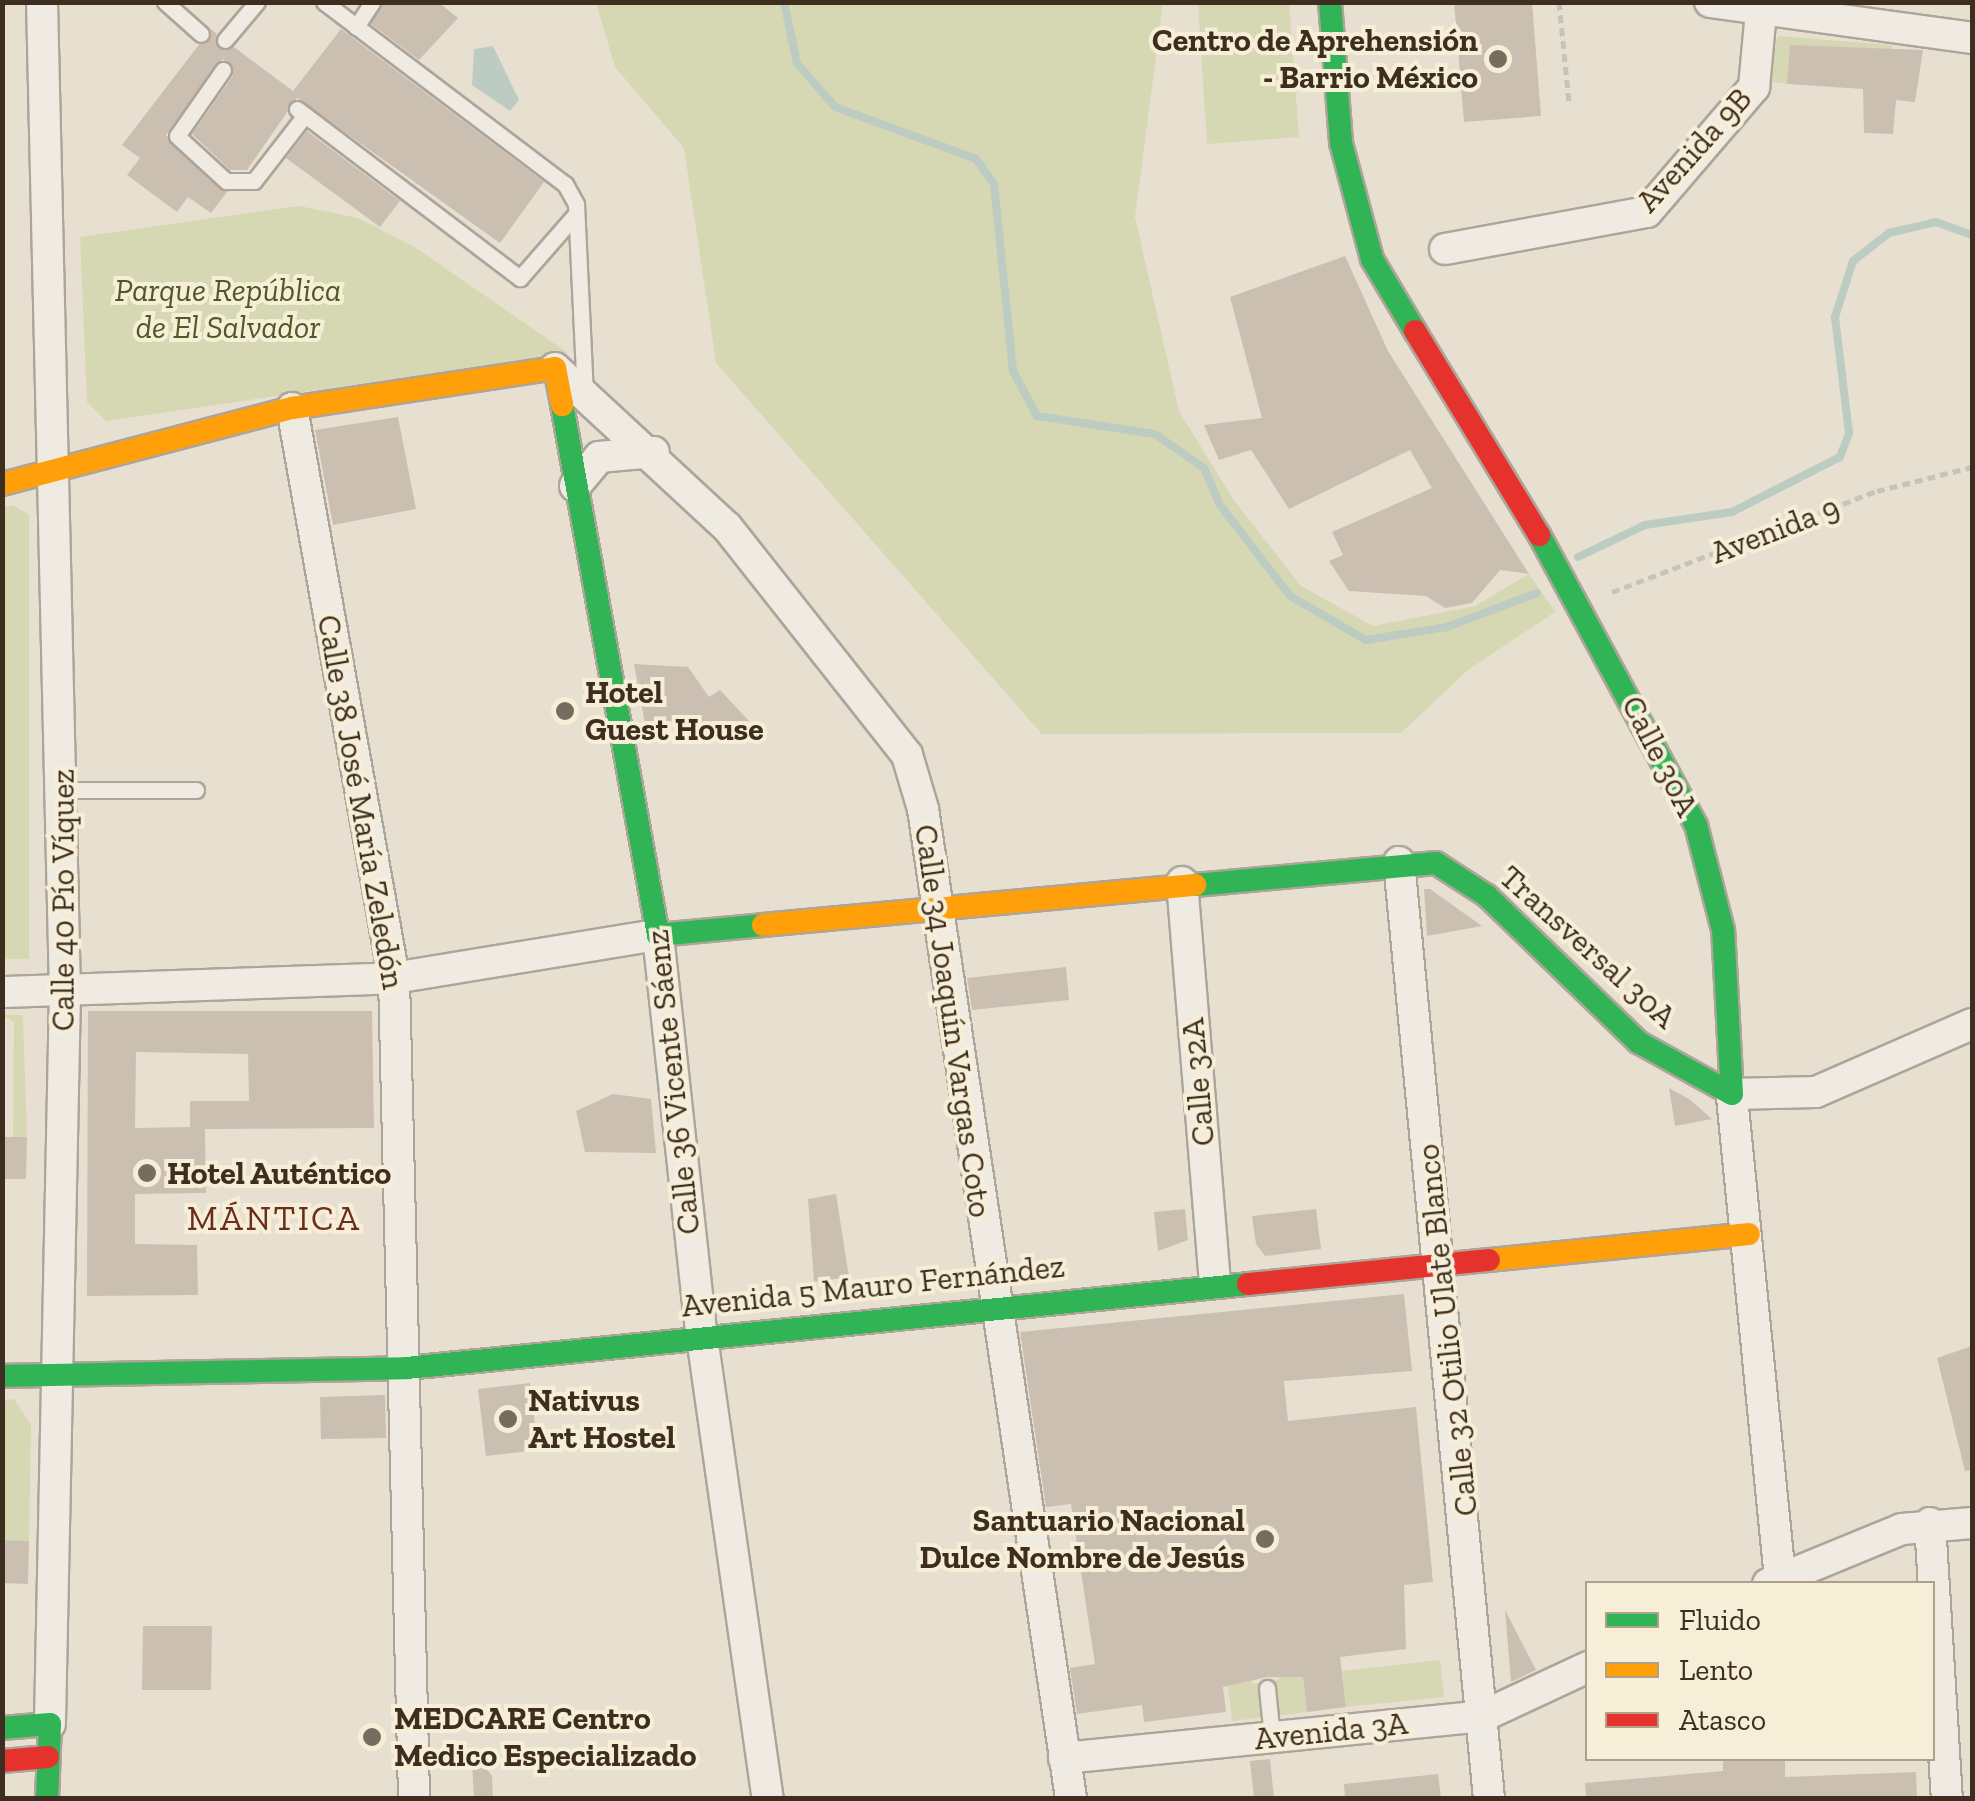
<!DOCTYPE html>
<html>
<head>
<meta charset="utf-8">
<style>
  body { margin:0 }
  #map { position:relative; width:1975px; height:1801px; overflow:hidden; background:#e7e0d1; font-family:"Zilla Slab",serif }
  div>[style] { position:absolute }
  [style*='--x'] { left:calc(var(--x)*1px); top:calc(var(--y)*1px); width:calc(var(--w)*1px); rotate:calc(var(--a)*1deg) }
  .green>* { inset:0; background:#d6d7b3 }
  .water>* { inset:0; background:#bcccc2 }
  .stream>* { height:8px; margin:-4px; padding:0 4px; transform-origin:4px; border-radius:4px; background:#bcccc2 }
  .building>* { inset:0; background:#cbbfb2 }
  .path>* { height:5px; margin-top:-2.5px; transform-origin:0; background:repeating-linear-gradient(90deg,#c8c2b9 0 8px,transparent 0 13px) }
  .roads { filter:drop-shadow(2px 0 #ada599) drop-shadow(-2px 0 #ada599) drop-shadow(0 2px #ada599) drop-shadow(0 -2px #ada599) }
  .lane>* { height:15px; margin:-7.5px; padding:0 7.5px; transform-origin:7.5px; border-radius:7.5px; background:#efebe3 }
  .street>* { height:30px; margin:-15px; padding:0 15px; transform-origin:15px; border-radius:15px; background:#efebe3 }
  .fast>* { height:22px; margin:-11px; padding:0 11px; transform-origin:11px; border-radius:11px; background:#30b455 }
  .slow>* { height:22px; margin:-11px; padding:0 11px; transform-origin:11px; border-radius:11px; background:#ff9f0a }
  .jam>* { height:22px; margin:-11px; padding:0 11px; transform-origin:11px; border-radius:11px; background:#e5322d }
  .dots>* { width:28px; height:28px; translate:-50% -50%; box-sizing:border-box; border:5px solid #f7eed8; border-radius:50% }
  span { translate:-50% -50%; white-space:nowrap; text-align:center; line-height:1.15; -webkit-text-stroke:8px #f7eed8; paint-order:stroke }
  .poi-label { font-size:32px; color:#3d2e20; font-weight:700 }
  .right { translate:-100% -50%; text-align:right }
  .left { translate:0 -50%; text-align:left }
  .street-label { font-size:32px; color:#3d2e20 }
  .park-label { font-size:32px; color:#4d5a26; font-style:italic }
  .neighbourhood-label { font-size:35px; color:#6b2e1e; letter-spacing:2.5px }
  .frame { position:absolute; inset:0; border:5px solid #3d2e20; pointer-events:none }
  .legend { position:absolute; left:1585px; top:1581px; width:350px; height:180px; box-sizing:border-box; background:#f7eed8; border:2px solid #ada18e; margin:0; padding:12px 18px; list-style:none; font-size:30px; color:#3d2e20 }
  .legend li { display:flex; align-items:center; gap:20px; height:50px }
  .legend b { width:50px; border:2px solid #ada18e }
</style>
</head>
<body>
<div id="map">
  <div class="green">
    <i style="clip-path:polygon(596px 3px,1163px 3px,1135px 217px,1179px 411px,1233px 499px,1301px 586px,1373px 626px,1475px 606px,1529px 574px,1555px 612px,1468px 670px,1401px 733px,1042px 734px,716px 363px,684px 148px,615px 67px)"></i>
    <i style="clip-path:polygon(1198px 3px,1289px 3px,1299px 137px,1207px 144px)"></i>
    <i style="clip-path:polygon(1778px 36px,1892px 45px,1892px 51px,1790px 45px,1787px 84px,1766px 81px)"></i>
    <i style="clip-path:polygon(299px 206px,358px 218px,416px 248px,568px 353px,106px 421px,87px 402px,80px 237px)"></i>
    <i style="clip-path:polygon(13px 505px,29px 515px,29px 959px,2px 959px,2px 508px)"></i>
    <i style="clip-path:polygon(3px 1015px,23px 1015px,27px 1137px,13px 1137px,14px 1022px)"></i>
    <i style="clip-path:polygon(14px 1399px,31px 1425px,29px 1541px,3px 1540px,3px 1400px)"></i>
    <i style="clip-path:polygon(1301px 1659px,1307px 1712px,1232px 1721px,1226px 1668px,1249px 1665px,1252px 1684px,1279px 1680px,1277px 1662px)"></i>
    <i style="clip-path:polygon(1440px 1660px,1444px 1697px,1346px 1707px,1342px 1671px)"></i>
  </div>
  <div class="water">
    <i style="clip-path:polygon(493px 46px,519px 100px,510px 111px,472px 85px,474px 49px)"></i>
  </div>
  <div class="stream">
    <i style="--x:784;--y:2;--w:62;--a:78"></i>
    <i style="--x:797;--y:63;--w:58;--a:49.2"></i>
    <i style="--x:835;--y:107;--w:150;--a:20.2"></i>
    <i style="--x:976;--y:159;--w:31;--a:54"></i>
    <i style="--x:994;--y:184;--w:188;--a:84.2"></i>
    <i style="--x:1013;--y:371;--w:51;--a:61.9"></i>
    <i style="--x:1037;--y:416;--w:119;--a:8.7"></i>
    <i style="--x:1155;--y:434;--w:60;--a:34.8"></i>
    <i style="--x:1204;--y:468;--w:40;--a:66.6"></i>
    <i style="--x:1220;--y:505;--w:115;--a:52.4"></i>
    <i style="--x:1290;--y:596;--w:88;--a:30.1"></i>
    <i style="--x:1366;--y:640;--w:82;--a:-9.1"></i>
    <i style="--x:1447;--y:627;--w:96;--a:-20.7"></i>
    <i style="--x:1578;--y:557;--w:74;--a:-25.5"></i>
    <i style="--x:1645;--y:525;--w:88;--a:-8.5"></i>
    <i style="--x:1732;--y:512;--w:121;--a:-27"></i>
    <i style="--x:1840;--y:457;--w:26;--a:-69"></i>
    <i style="--x:1849;--y:433;--w:117;--a:-96.9"></i>
    <i style="--x:1835;--y:317;--w:59;--a:-72.2"></i>
    <i style="--x:1853;--y:261;--w:46;--a:-37.9"></i>
    <i style="--x:1889;--y:233;--w:48;--a:-13.2"></i>
    <i style="--x:1936;--y:222;--w:38;--a:20"></i>
  </div>
  <div class="building">
    <i style="clip-path:polygon(383px 2px,438px 2px,458px 18px,419px 60px,371px 24px)"></i>
    <i style="clip-path:polygon(1454px 2px,1532px 2px,1541px 116px,1464px 122px)"></i>
    <i style="clip-path:polygon(211px 29px,216px 33px,219px 49px,234px 47px,293px 91px,341px 29px,544px 182px,500px 243px,297px 98px,247px 170px,230px 170px,192px 134px,233px 76px,223px 59px,166px 135px,227px 192px,211px 213px,188px 197px,177px 212px,127px 175px,140px 158px,122px 145px)"></i>
    <i style="clip-path:polygon(1790px 45px,1923px 50px,1915px 102px,1896px 100px,1893px 134px,1864px 133px,1863px 89px,1787px 84px)"></i>
    <i style="clip-path:polygon(307px 131px,400px 201px,380px 227px,286px 158px)"></i>
    <i style="clip-path:polygon(1345px 256px,1388px 351px,1529px 574px,1500px 570px,1472px 603px,1445px 608px,1426px 596px,1349px 591px,1329px 561px,1343px 555px,1332px 532px,1432px 488px,1410px 450px,1289px 509px,1251px 450px,1219px 460px,1204px 425px,1262px 418px,1230px 297px)"></i>
    <i style="clip-path:polygon(398px 417px,416px 509px,333px 525px,315px 430px)"></i>
    <i style="clip-path:polygon(634px 664px,688px 667px,709px 697px,720px 690px,749px 721px,645px 724px)"></i>
    <i style="clip-path:polygon(1424px 889px,1430px 889px,1482px 926px,1427px 936px)"></i>
    <i style="clip-path:polygon(1066px 967px,1069px 1000px,972px 1010px,967px 978px)"></i>
    <i style="clip-path:polygon(evenodd,88px 1011px,372px 1011px,374px 1128px,205px 1129px,206px 1193px,135px 1194px,135px 1244px,197px 1245px,198px 1295px,87px 1296px,88px 1011px,136px 1052px,248px 1054px,249px 1101px,190px 1101px,190px 1127px,135px 1128px,136px 1052px)"></i>
    <i style="clip-path:polygon(1669px 1088px,1689px 1099px,1712px 1119px,1675px 1126px)"></i>
    <i style="clip-path:polygon(613px 1094px,651px 1099px,656px 1153px,585px 1152px,576px 1111px)"></i>
    <i style="clip-path:polygon(2px 1137px,27px 1137px,26px 1179px,2px 1179px)"></i>
    <i style="clip-path:polygon(836px 1194px,849px 1277px,814px 1282px,808px 1199px)"></i>
    <i style="clip-path:polygon(1185px 1209px,1188px 1240px,1158px 1251px,1154px 1212px)"></i>
    <i style="clip-path:polygon(1316px 1209px,1321px 1249px,1265px 1256px,1256px 1244px,1252px 1216px)"></i>
    <i style="clip-path:polygon(1404px 1294px,1412px 1371px,1284px 1381px,1288px 1421px,1416px 1407px,1433px 1582px,1404px 1585px,1406px 1649px,1340px 1657px,1346px 1707px,1307px 1712px,1303px 1677px,1267px 1677px,1223px 1687px,1226px 1712px,1144px 1722px,1142px 1705px,1077px 1714px,1070px 1668px,1095px 1664px,1080px 1565px,1071px 1504px,1046px 1507px,1020px 1332px)"></i>
    <i style="clip-path:polygon(1972px 1346px,1972px 1470px,1965px 1471px,1937px 1358px)"></i>
    <i style="clip-path:polygon(530px 1383px,538px 1450px,486px 1456px,478px 1389px)"></i>
    <i style="clip-path:polygon(385px 1395px,386px 1438px,321px 1439px,320px 1397px)"></i>
    <i style="clip-path:polygon(2px 1540px,29px 1541px,28px 1584px,2px 1583px)"></i>
    <i style="clip-path:polygon(1505px 1610px,1536px 1670px,1511px 1682px)"></i>
    <i style="clip-path:polygon(143px 1626px,212px 1626px,211px 1690px,142px 1690px)"></i>
    <i style="clip-path:polygon(471px 1746px,492px 1776px,493px 1798px,474px 1798px)"></i>
    <i style="clip-path:polygon(1723px 1758px,1785px 1758px,1785px 1777px,1916px 1772px,1917px 1798px,1586px 1798px,1585px 1783px,1723px 1771px)"></i>
    <i style="clip-path:polygon(1270px 1759px,1274px 1798px,1254px 1798px,1250px 1761px)"></i>
    <i style="clip-path:polygon(1438px 1774px,1441px 1798px,1345px 1798px,1344px 1784px)"></i>
  </div>
  <div class="path">
    <i style="--x:1559;--y:2;--w:100;--a:84.3"></i>
    <i style="--x:1612;--y:592;--w:284;--a:-20.9"></i>
    <i style="--x:1877;--y:491;--w:98;--a:-14.2"></i>
  </div>
  <div class="roads">
    <div class="lane">
      <i style="--x:165;--y:2;--w:48;--a:41.6"></i>
      <i style="--x:324;--y:2;--w:302;--a:37.1"></i>
      <i style="--x:565;--y:184;--w:23;--a:61"></i>
      <i style="--x:576;--y:204;--w:190;--a:87.3"></i>
      <i style="--x:356;--y:27;--w:30;--a:-57"></i>
      <i style="--x:225;--y:40;--w:50;--a:-49.9"></i>
      <i style="--x:223;--y:70;--w:80;--a:124.9"></i>
      <i style="--x:177;--y:136;--w:67;--a:42.6"></i>
      <i style="--x:226;--y:181;--w:28;--a:0"></i>
      <i style="--x:254;--y:181;--w:83;--a:-52.3"></i>
      <i style="--x:297;--y:109;--w:280;--a:37.2"></i>
      <i style="--x:520;--y:278;--w:84;--a:-48.9"></i>
      <i style="--x:63;--y:790;--w:133;--a:0"></i>
      <i style="--x:1267;--y:1688;--w:49;--a:84.2"></i>
    </div>
    <div class="street">
      <i style="--x:42;--y:2;--w:991;--a:88.67"></i>
      <i style="--x:65;--y:993;--w:731;--a:91.18"></i>
      <i style="--x:1710;--y:2;--w:264;--a:7.8"></i>
      <i style="--x:1445;--y:249;--w:205;--a:-10.4"></i>
      <i style="--x:1647;--y:212;--w:165;--a:-49.4"></i>
      <i style="--x:1754;--y:87;--w:75;--a:-84.7"></i>
      <i style="--x:555;--y:368;--w:234;--a:42.8"></i>
      <i style="--x:727;--y:527;--w:290;--a:51.7"></i>
      <i style="--x:907;--y:755;--w:56;--a:73.5"></i>
      <i style="--x:923;--y:809;--w:1000;--a:81.49"></i>
      <i style="--x:292;--y:408;--w:579;--a:79.85"></i>
      <i style="--x:394;--y:978;--w:820;--a:88.6"></i>
      <i style="--x:575;--y:486;--w:38;--a:-50"></i>
      <i style="--x:599;--y:457;--w:55;--a:-5.2"></i>
      <i style="--x:1399;--y:862;--w:940;--a:84.51"></i>
      <i style="--x:1182;--y:882;--w:401;--a:85.3"></i>
      <i style="--x:2;--y:992;--w:392;--a:-2"></i>
      <i style="--x:394;--y:978;--w:267;--a:-9.3"></i>
      <i style="--x:658;--y:935;--w:404;--a:83.8"></i>
      <i style="--x:702;--y:1337;--w:466;--a:81.9"></i>
      <i style="--x:1930;--y:1523;--w:276;--a:86.5"></i>
      <i style="--x:1780;--y:1578;--w:486;--a:-95.7"></i>
      <i style="--x:1732;--y:1094;--w:84;--a:-1.4"></i>
      <i style="--x:1816;--y:1092;--w:170;--a:-23.6"></i>
      <i style="--x:1768;--y:1584;--w:145;--a:-22.3"></i>
      <i style="--x:1902;--y:1529;--w:70;--a:-4.9"></i>
      <i style="--x:1064;--y:1758;--w:421;--a:-5.7"></i>
      <i style="--x:1483;--y:1716;--w:116;--a:-25"></i>
    </div>
    <div class="fast">
      <i style="--x:1330;--y:2;--w:141;--a:85.5"></i>
      <i style="--x:1341;--y:143;--w:120;--a:75"></i>
      <i style="--x:1372;--y:259;--w:84;--a:59.2"></i>
      <i style="--x:562;--y:405;--w:539;--a:79.73"></i>
      <i style="--x:658;--y:935;--w:105;--a:-5.4"></i>
      <i style="--x:1195;--y:885;--w:242;--a:-5.2"></i>
      <i style="--x:1436;--y:863;--w:61;--a:32.9"></i>
      <i style="--x:1487;--y:896;--w:210;--a:44"></i>
      <i style="--x:1638;--y:1042;--w:107;--a:29"></i>
      <i style="--x:1732;--y:1094;--w:164;--a:-93.1"></i>
      <i style="--x:1723;--y:930;--w:108;--a:-104.4"></i>
      <i style="--x:1696;--y:825;--w:330;--a:-118.4"></i>
      <i style="--x:2;--y:1376;--w:405;--a:-1.1"></i>
      <i style="--x:407;--y:1368;--w:845;--a:-5.7"></i>
      <i style="--x:2;--y:1728;--w:48;--a:-4.8"></i>
      <i style="--x:50;--y:1724;--w:74;--a:92.3"></i>
    </div>
    <div class="slow">
      <i style="--x:2;--y:484;--w:300;--a:-14.7"></i>
      <i style="--x:292;--y:408;--w:266;--a:-8.6"></i>
      <i style="--x:555;--y:368;--w:38;--a:79"></i>
      <i style="--x:763;--y:925;--w:434;--a:-5.3"></i>
      <i style="--x:1489;--y:1260;--w:261;--a:-5.7"></i>
    </div>
    <div class="jam">
      <i style="--x:1415;--y:331;--w:239;--a:58.7"></i>
      <i style="--x:1248;--y:1284;--w:242;--a:-5.7"></i>
      <i style="--x:2;--y:1761;--w:46;--a:-5"></i>
    </div>
  </div>
  <div class="dots">
    <i style="left:1498px;top:59px;background:#786c5e"></i>
    <i style="left:565px;top:711px;background:#786c5e"></i>
    <i style="left:147px;top:1173px;background:#786c5e"></i>
    <i style="left:508px;top:1419px;background:#786c5e"></i>
    <i style="left:1265px;top:1539px;background:#786c5e"></i>
    <i style="left:372px;top:1737px;background:#786c5e"></i>
  </div>
  <div class="poi-label">
    <span class="right" style="left:1478px;top:59px">Centro de Aprehensión<br>- Barrio México</span>
    <span class="left" style="left:585px;top:711px">Hotel<br>Guest House</span>
    <span class="left" style="left:167px;top:1173px">Hotel Auténtico</span>
    <span class="left" style="left:528px;top:1419px">Nativus<br>Art Hostel</span>
    <span class="right" style="left:1245px;top:1539px">Santuario Nacional<br>Dulce Nombre de Jesús</span>
    <span class="left" style="left:394px;top:1737px">MEDCARE Centro<br>Medico Especializado</span>
  </div>
  <div class="street-label">
    <span style="left:1694px;top:150px;rotate:-48deg">Avenida 9B</span>
    <span style="left:1775px;top:530px;rotate:-21deg">Avenida 9</span>
    <span style="left:1660px;top:756px;rotate:63deg">Calle 30A</span>
    <span style="left:361px;top:802px;rotate:80deg">Calle 38 José María Zeledón</span>
    <span style="left:63px;top:900px;rotate:-90deg">Calle 40 Pío Víquez</span>
    <span style="left:1588px;top:947px;rotate:42deg">Transversal 30A</span>
    <span style="left:953px;top:1021px;rotate:82deg">Calle 34 Joaquín Vargas Coto</span>
    <span style="left:673px;top:1082px;rotate:-96deg">Calle 36 Vicente Sáenz</span>
    <span style="left:1198px;top:1082px;rotate:-95deg">Calle 32A</span>
    <span style="left:873px;top:1286px;rotate:-6deg">Avenida 5 Mauro Fernández</span>
    <span style="left:1447px;top:1330px;rotate:-96deg">Calle 32 Otilio Ulate Blanco</span>
    <span style="left:1331px;top:1731px;rotate:-6deg">Avenida 3A</span>
  </div>
  <div class="park-label">
    <span style="left:228px;top:309px">Parque República<br>de El Salvador</span>
  </div>
  <div class="neighbourhood-label">
    <span style="left:274px;top:1218px">MÁNTICA</span>
  </div>
  <div class="frame"></div>
  <ul class="legend">
  <li><b style="height:12px;background:#30b455"></b>Fluido</li>
  <li><b style="height:12px;background:#ff9f0a"></b>Lento</li>
  <li><b style="height:12px;background:#e5322d"></b>Atasco</li>
  </ul>
</div>
</body>
</html>
